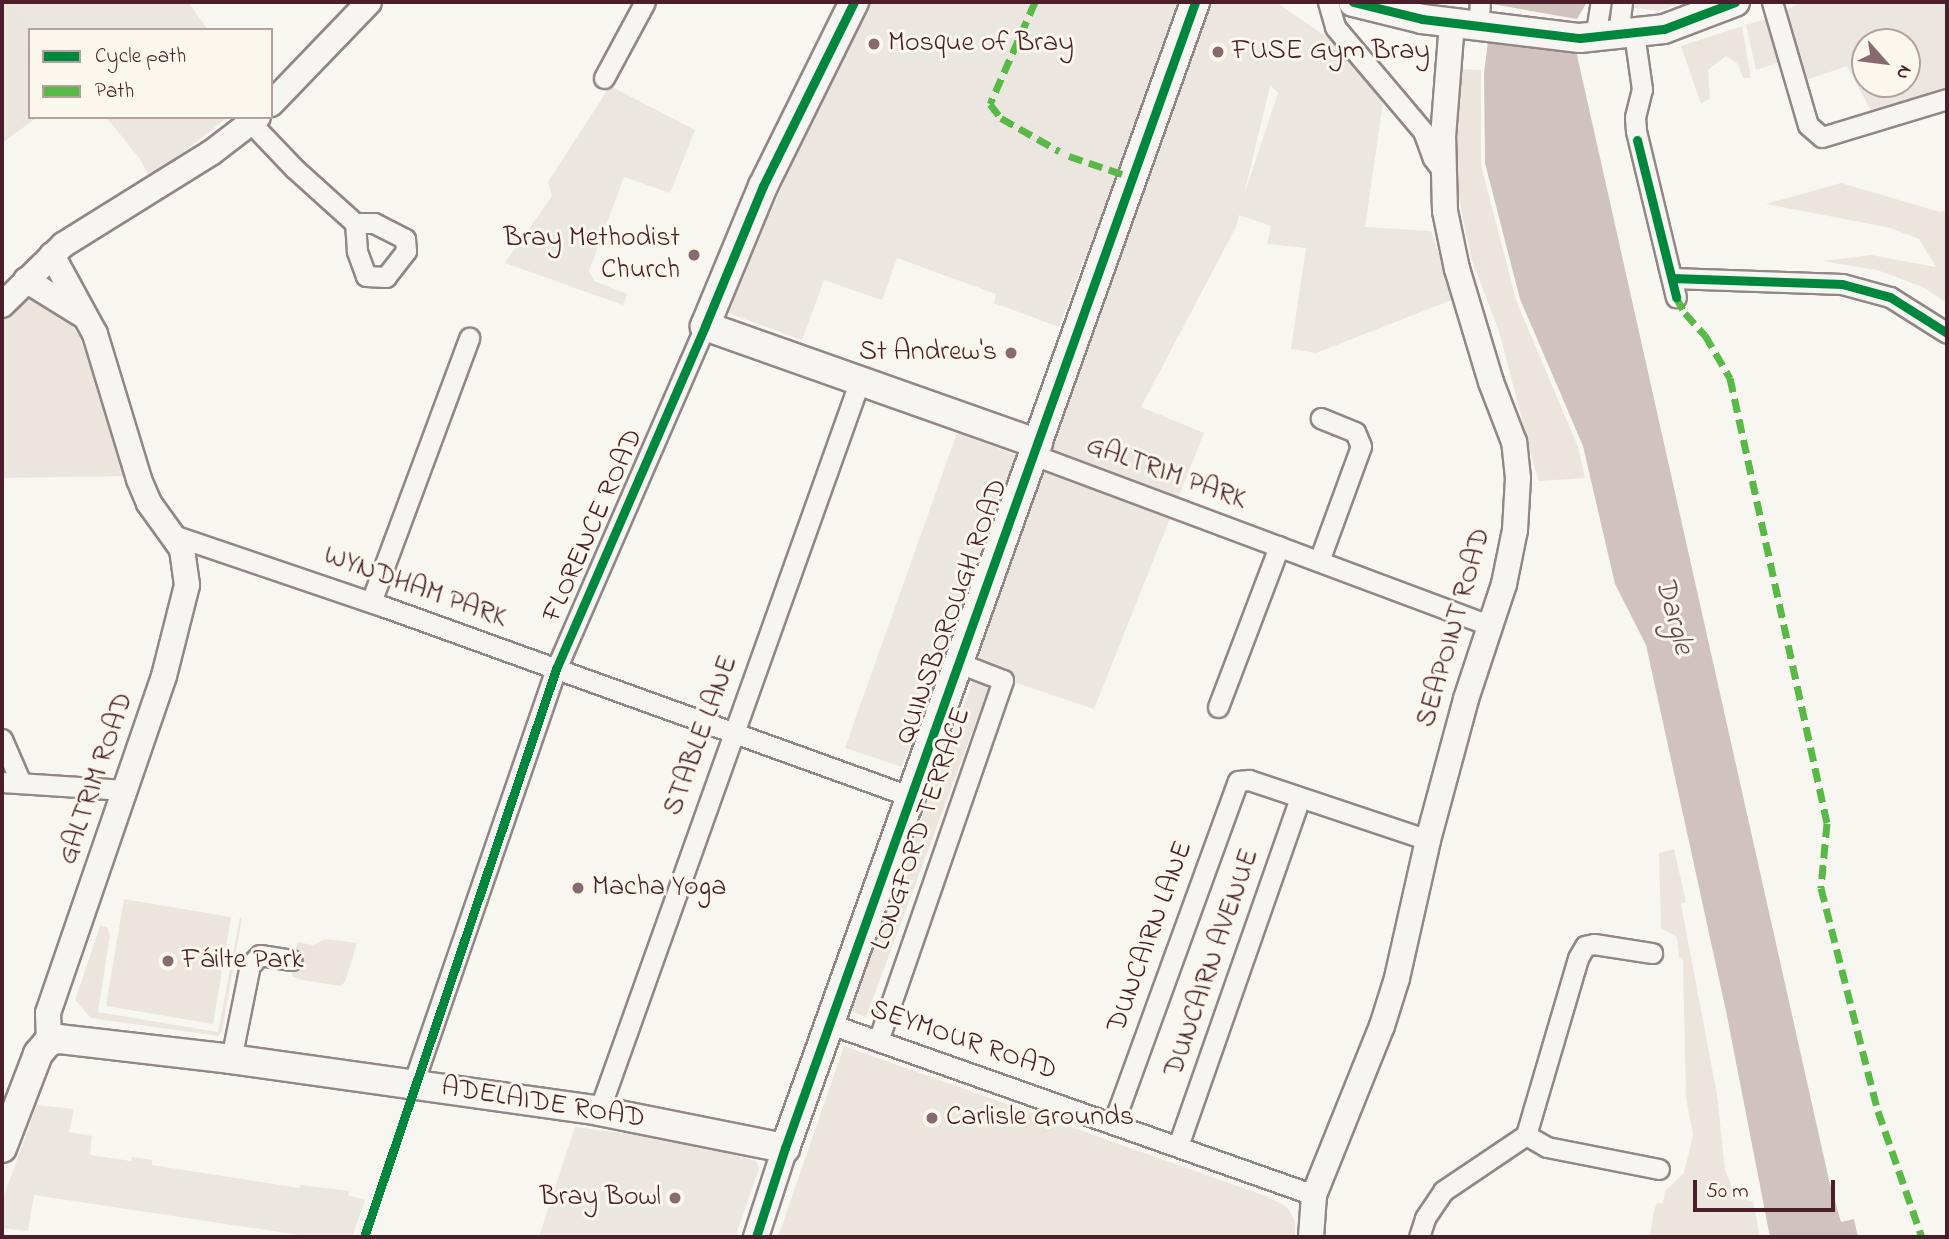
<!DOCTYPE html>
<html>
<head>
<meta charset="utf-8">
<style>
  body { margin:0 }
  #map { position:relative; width:1949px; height:1239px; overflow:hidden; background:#f8f6f0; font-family:"Indie Flower",sans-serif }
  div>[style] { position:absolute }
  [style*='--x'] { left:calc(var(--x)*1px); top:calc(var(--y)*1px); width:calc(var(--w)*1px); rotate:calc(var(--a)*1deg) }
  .built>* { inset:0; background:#ebe6df }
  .green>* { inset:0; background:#ece5de }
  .water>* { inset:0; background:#d0c3bf }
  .pier>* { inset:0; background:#f8f6f0 }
  .roads { filter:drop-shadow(2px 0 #918787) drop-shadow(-2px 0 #918787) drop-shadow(0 2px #918787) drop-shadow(0 -2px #918787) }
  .minor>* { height:19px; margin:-9.5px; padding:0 9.5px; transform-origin:9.5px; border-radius:9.5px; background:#f6f5f1 }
  .tertiary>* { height:24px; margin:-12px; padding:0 12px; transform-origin:12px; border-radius:12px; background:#f6f5f1 }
  .secondary>* { height:28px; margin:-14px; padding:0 14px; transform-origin:14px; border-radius:14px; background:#f6f5f1 }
  .quiet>* { height:7px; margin-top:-3.5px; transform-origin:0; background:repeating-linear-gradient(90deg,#58b947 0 14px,transparent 0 21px) }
  .cycleway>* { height:9px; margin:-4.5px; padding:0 4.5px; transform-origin:4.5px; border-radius:4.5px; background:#00873e }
  .dots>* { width:19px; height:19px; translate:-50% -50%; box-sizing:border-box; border:4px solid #fbf7ec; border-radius:50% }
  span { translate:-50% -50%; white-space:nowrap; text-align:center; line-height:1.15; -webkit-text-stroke:6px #fbf7ec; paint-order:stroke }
  .poi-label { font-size:28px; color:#4a1f2b }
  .left { translate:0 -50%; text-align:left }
  .right { translate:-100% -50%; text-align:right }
  .street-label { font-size:28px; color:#4a1f2b }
  .water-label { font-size:30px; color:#6d4a51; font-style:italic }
  .frame { position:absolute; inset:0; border:4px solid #4a1f2b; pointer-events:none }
  .legend { position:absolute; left:28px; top:28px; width:245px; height:91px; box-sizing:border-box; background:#fbf7ec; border:2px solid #b4a19f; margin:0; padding:9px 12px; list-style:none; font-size:21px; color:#4a1f2b }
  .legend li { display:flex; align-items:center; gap:14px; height:35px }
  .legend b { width:35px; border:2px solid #b4a19f }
  .north { position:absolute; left:1851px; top:28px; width:70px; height:70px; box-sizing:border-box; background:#fbf7ec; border:2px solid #b4a19f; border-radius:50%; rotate:118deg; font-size:19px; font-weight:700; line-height:28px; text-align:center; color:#4a1f2b }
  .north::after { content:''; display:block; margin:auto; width:24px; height:32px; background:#876a70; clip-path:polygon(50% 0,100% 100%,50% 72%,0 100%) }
  .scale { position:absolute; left:1693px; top:1180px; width:142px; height:32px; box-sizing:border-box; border:4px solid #4a1f2b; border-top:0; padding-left:9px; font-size:21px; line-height:24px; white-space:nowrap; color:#4a1f2b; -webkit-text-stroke:5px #fbf7ec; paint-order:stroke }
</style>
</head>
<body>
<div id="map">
  <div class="built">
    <i style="clip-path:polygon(2px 2px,188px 2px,208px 30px,30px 30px,30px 117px,37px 117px,2px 143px)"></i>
    <i style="clip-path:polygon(evenodd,869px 2px,1276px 2px,1348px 52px,1383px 103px,1365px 227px,1431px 231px,1454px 299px,1316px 353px,1291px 349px,1306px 248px,1267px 244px,1271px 226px,1239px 215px,1236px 227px,1141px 407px,1204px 433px,1094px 709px,1017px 683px,1000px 688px,962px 675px,1106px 270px,1083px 262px,1059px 327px,994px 303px,996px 294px,897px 258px,882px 300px,824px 280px,802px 340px,728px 313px,827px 80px,869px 2px,1270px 85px,1278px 93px,1244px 195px,1270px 86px,1270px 85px)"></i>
    <i style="clip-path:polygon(1629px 2px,1686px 2px,1659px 11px,1628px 7px)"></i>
    <i style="clip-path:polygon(evenodd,1802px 2px,1947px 2px,1947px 88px,1871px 111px,1847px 66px,1792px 85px,1784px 61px,1756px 70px,1746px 25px,1772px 17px,1802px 2px,1865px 42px,1907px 42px,1907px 84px,1865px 84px,1865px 42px)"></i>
    <i style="clip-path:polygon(610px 86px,695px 130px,670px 193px,624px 177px,589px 271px,594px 281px,627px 294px,623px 305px,505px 263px,552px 196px,548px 182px)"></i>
    <i style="clip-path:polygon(106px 117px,228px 117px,150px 178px,140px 159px)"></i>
    <i style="clip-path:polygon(957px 433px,1016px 455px,902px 767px,845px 748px)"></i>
    <i style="clip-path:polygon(37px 1105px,74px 1109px,69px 1132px,92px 1136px,90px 1155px,131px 1161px,132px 1157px,152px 1160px,152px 1165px,299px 1188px,300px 1185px,349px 1191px,348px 1195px,365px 1200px,352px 1237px,313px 1237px,34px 1195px,28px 1231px,2px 1228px,2px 1201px)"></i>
    <i style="clip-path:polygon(575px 1127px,688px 1142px,756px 1161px,759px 1169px,735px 1237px,539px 1237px)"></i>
  </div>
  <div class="green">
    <i style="clip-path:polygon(2px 2px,11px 2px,30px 30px,30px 117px,37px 117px,2px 143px)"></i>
    <i style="clip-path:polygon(1742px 26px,1751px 78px,1743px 78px,1738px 64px,1726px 56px,1708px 70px,1710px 98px,1701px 104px,1681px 46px)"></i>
    <i style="clip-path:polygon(1459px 69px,1481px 70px,1481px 165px,1516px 300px,1578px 447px,1585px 478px,1539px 481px,1534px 466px,1499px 331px,1472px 261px,1462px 214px,1455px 173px)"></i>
    <i style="clip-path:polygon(1841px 183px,1940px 212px,1947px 210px,1947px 303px,1923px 287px,1877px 270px,1823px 261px,1871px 255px,1936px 267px,1919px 239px,1891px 228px,1766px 204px)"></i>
    <i style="clip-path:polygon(27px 291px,58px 306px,79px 336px,107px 404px,127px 476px,2px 478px,2px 319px)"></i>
    <i style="clip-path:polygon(974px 678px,990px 684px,866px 1017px,850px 1011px)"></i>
    <i style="clip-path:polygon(1674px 849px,1686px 902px,1681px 904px,1717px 1095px,1725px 1170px,1737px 1199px,1753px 1201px,1760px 1237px,1650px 1237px,1654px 1210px,1657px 1203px,1663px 1203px,1665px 1191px,1684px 1173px,1693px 1135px,1686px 1098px,1683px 961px,1679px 957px,1677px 937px,1661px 928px,1659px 853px)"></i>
    <i style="clip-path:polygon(124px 899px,231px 917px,213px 1024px,106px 1006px)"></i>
    <i style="clip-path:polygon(240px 917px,242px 918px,222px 1031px,218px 1036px,91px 1018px,75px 1000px,100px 926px,107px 927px,110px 935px,98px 1012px,218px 1032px)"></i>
    <i style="clip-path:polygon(326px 939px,357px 943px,345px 982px,340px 986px,302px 980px,292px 976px,297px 942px,313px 945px)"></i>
    <i style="clip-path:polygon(844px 1046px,1268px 1197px,1287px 1207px,1295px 1221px,1295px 1237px,778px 1237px)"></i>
  </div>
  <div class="water">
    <i style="clip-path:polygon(1493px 2px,1587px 2px,1577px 19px,1577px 55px,1829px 1180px,1841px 1222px,1854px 1219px,1858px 1237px,1770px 1237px,1726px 1011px,1646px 645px,1615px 584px,1583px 446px,1520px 299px,1485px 163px,1484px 73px)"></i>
  </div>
  <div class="pier">
    <i style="clip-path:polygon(1492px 4px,1577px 19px,1580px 53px,1486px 39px)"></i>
  </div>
  <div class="roads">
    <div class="minor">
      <i style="--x:1328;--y:2;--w:26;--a:74"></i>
      <i style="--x:1335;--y:27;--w:136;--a:49.8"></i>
      <i style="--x:1423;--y:131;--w:29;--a:70"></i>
      <i style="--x:1433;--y:158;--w:19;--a:54"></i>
      <i style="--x:1772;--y:2;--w:128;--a:73.7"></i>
      <i style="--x:1808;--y:125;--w:18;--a:41"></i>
      <i style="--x:1822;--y:137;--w:131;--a:-16.9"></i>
      <i style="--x:1479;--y:25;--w:23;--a:-88"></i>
      <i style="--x:1634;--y:33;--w:57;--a:81.9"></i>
      <i style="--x:1642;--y:89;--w:29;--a:104"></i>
      <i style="--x:1635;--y:117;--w:14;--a:86"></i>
      <i style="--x:1636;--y:131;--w:171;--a:76.5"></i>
      <i style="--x:1618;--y:35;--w:33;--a:-83"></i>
      <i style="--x:1595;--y:38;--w:36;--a:-81"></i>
      <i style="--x:604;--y:78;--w:86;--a:-61.7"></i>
      <i style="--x:252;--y:124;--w:62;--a:46.3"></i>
      <i style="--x:295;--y:169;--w:81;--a:42"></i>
      <i style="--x:355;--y:223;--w:19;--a:0"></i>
      <i style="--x:374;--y:223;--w:35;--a:27"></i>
      <i style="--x:405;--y:239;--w:12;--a:85"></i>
      <i style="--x:406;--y:251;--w:33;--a:128"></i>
      <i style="--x:386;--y:277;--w:20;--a:-177"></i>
      <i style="--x:366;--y:276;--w:27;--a:-110"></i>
      <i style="--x:357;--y:251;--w:28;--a:-94"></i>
      <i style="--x:1672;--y:278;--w:170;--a:2"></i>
      <i style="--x:1842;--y:284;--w:50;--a:15.2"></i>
      <i style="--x:1890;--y:297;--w:67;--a:32.3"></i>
      <i style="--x:1034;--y:455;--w:488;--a:20.5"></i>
      <i style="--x:176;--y:536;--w:221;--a:18.8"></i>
      <i style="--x:385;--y:607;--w:560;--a:19.83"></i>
      <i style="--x:1319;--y:561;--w:122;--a:-69.9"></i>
      <i style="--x:1361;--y:446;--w:15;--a:-113"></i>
      <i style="--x:1355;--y:432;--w:37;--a:-158"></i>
      <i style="--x:371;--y:602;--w:282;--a:-69.6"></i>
      <i style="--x:1218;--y:707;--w:172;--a:-69.2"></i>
      <i style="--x:2;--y:739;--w:48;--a:66.6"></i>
      <i style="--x:2;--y:782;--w:123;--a:3.7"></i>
      <i style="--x:830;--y:1024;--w:513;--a:19.46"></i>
      <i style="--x:878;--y:1041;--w:382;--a:-70.9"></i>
      <i style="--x:1003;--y:680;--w:47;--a:-158.9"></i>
      <i style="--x:231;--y:1059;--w:96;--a:-78.6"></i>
      <i style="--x:250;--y:965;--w:14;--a:-45"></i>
      <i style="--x:260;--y:955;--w:32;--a:9"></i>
      <i style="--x:413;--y:1084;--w:439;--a:-71"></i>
      <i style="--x:556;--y:669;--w:374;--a:-66.5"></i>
      <i style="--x:599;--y:1111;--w:776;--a:-70.35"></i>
      <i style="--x:1113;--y:1124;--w:365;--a:-70"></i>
      <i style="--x:1238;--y:781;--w:11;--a:-5"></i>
      <i style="--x:1249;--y:780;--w:189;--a:18.5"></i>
      <i style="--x:1526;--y:1135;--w:24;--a:30"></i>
      <i style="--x:1547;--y:1147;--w:114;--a:11.1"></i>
      <i style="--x:1178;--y:1146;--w:369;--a:-70.7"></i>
      <i style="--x:1419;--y:1237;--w:20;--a:-72"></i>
      <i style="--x:1425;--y:1218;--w:32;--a:-56"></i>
      <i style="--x:1443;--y:1191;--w:100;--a:-34"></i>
      <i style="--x:1526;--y:1135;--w:184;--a:-73.6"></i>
      <i style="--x:1578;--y:958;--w:14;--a:-60"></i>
      <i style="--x:1585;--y:946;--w:9;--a:-13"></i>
      <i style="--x:1594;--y:944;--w:59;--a:8.8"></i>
    </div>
    <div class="tertiary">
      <i style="--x:271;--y:104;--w:141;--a:-46.1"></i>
      <i style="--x:26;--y:280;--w:68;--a:31.8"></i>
      <i style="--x:2;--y:305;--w:86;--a:-44.5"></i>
      <i style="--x:63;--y:245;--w:174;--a:-31.9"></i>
      <i style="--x:211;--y:153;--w:59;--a:-37.5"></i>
      <i style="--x:49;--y:1041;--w:28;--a:-92"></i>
      <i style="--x:48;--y:1013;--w:356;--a:-71"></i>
      <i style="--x:164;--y:676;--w:94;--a:-75.8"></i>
      <i style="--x:187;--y:585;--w:36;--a:-98"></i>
      <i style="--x:182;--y:549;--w:57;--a:-125.7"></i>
      <i style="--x:149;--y:503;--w:26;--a:-113"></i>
      <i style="--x:139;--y:479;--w:152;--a:-106.9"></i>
      <i style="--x:95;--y:334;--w:90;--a:-118.6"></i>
      <i style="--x:756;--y:1237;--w:94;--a:-72"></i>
      <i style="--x:1311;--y:1237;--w:42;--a:-85.9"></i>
      <i style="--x:1314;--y:1195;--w:182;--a:-68.1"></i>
      <i style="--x:1382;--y:1026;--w:50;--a:-72.6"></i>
      <i style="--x:1397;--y:978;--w:141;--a:-77.3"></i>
      <i style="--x:1428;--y:840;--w:146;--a:-74.9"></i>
      <i style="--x:1466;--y:699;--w:121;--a:-71.7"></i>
      <i style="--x:1504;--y:584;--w:55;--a:-78.5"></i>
      <i style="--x:1515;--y:530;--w:52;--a:-86.7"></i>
      <i style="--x:1518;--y:478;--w:36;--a:-96"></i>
      <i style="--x:1514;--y:442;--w:64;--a:-111"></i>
      <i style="--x:1491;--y:382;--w:118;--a:-106.7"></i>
      <i style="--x:1457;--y:269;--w:59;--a:-101.7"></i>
      <i style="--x:1445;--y:211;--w:74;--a:-91.5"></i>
      <i style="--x:1443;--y:137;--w:114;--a:-85.5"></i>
    </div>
    <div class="secondary">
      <i style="--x:854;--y:2;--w:205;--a:116.3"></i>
      <i style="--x:763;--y:186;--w:152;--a:112.5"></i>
      <i style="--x:705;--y:326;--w:353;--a:19.5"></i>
      <i style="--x:1353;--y:2;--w:71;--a:13.8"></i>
      <i style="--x:1422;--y:19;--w:159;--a:6.9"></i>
      <i style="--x:1580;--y:38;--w:84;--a:-6.1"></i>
      <i style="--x:1664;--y:29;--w:76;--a:-20.8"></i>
      <i style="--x:2;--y:1148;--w:101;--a:-69"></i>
      <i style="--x:38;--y:1054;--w:17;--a:-50"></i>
      <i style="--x:49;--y:1041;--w:10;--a:-11"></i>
      <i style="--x:59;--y:1039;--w:173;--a:6.6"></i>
      <i style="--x:231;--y:1059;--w:372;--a:8"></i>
      <i style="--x:599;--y:1111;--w:190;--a:11.3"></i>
      <i style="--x:785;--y:1148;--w:1217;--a:-70.31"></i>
    </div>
  </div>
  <div class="quiet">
    <i style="--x:1035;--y:2;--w:111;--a:113.8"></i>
    <i style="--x:990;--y:104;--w:18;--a:52"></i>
    <i style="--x:1001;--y:118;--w:67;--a:29.6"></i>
    <i style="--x:1069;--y:156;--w:65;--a:18.7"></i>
    <i style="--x:1676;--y:297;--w:18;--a:61"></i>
    <i style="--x:1685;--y:313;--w:30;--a:48"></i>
    <i style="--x:1705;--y:335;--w:50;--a:59.8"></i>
    <i style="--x:1730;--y:378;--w:455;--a:77.7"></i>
    <i style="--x:1827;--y:823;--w:65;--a:95.3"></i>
    <i style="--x:1821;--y:888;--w:230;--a:75.7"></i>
    <i style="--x:1878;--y:1111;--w:133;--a:70.8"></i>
  </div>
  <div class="cycleway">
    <i style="--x:1353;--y:2;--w:71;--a:13.8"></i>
    <i style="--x:1422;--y:19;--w:159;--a:6.9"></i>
    <i style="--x:1580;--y:38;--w:84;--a:-6.1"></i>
    <i style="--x:1664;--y:29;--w:76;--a:-20.8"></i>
    <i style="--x:1637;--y:140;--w:162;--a:76"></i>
    <i style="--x:1672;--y:278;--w:170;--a:2"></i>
    <i style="--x:1842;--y:284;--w:50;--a:15.2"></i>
    <i style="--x:1890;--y:297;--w:67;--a:32.3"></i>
    <i style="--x:364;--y:1237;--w:600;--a:-71.32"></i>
    <i style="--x:556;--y:669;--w:374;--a:-66.5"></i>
    <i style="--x:705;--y:326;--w:152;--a:-67.5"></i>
    <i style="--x:763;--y:186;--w:205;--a:-63.7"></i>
    <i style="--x:756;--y:1237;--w:94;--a:-72"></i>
    <i style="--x:785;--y:1148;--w:1217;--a:-70.31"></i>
  </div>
  <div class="dots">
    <i style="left:874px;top:44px;background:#876a70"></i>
    <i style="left:1218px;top:52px;background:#876a70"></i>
    <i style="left:694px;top:255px;background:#876a70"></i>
    <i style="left:1011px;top:353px;background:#876a70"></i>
    <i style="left:578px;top:888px;background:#876a70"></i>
    <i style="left:168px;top:961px;background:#876a70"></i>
    <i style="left:932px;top:1118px;background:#876a70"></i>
    <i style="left:675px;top:1198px;background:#876a70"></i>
  </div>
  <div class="poi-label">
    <span class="left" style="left:888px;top:44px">Mosque of Bray</span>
    <span class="left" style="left:1232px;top:52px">FUSE Gym Bray</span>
    <span class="right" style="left:680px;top:255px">Bray Methodist<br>Church</span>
    <span class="right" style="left:997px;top:353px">St Andrew's</span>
    <span class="left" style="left:592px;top:888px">Macha Yoga</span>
    <span class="left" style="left:182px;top:961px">Fáilte Park</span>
    <span class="left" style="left:946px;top:1118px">Carlisle Grounds</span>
    <span class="right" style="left:661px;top:1198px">Bray Bowl</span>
  </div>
  <div class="street-label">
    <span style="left:1166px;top:474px;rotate:20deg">GALTRIM PARK</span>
    <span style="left:594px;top:526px;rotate:-66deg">FLORENCE ROAD</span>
    <span style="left:415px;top:588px;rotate:20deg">WYNDHAM PARK</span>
    <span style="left:953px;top:612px;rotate:-70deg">QUINSBOROUGH ROAD</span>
    <span style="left:1455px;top:628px;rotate:-74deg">SEAPOINT ROAD</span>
    <span style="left:702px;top:736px;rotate:-70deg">STABLE LANE</span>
    <span style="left:97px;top:779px;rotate:-71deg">GALTRIM ROAD</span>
    <span style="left:922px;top:829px;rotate:-71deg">LONGFORD TERRACE</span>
    <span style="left:1151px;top:937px;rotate:-70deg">DUNCAIRN LANE</span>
    <span style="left:1213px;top:963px;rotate:-71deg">DUNCAIRN AVENUE</span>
    <span style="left:963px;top:1041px;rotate:19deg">SEYMOUR ROAD</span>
    <span style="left:543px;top:1104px;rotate:9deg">ADELAIDE ROAD</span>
  </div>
  <div class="water-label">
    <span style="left:1673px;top:616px;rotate:75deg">Dargle</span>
  </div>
  <div class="frame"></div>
  <ul class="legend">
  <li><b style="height:9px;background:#00873e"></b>Cycle path</li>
  <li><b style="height:9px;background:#58b947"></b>Path</li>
  </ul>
  <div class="north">N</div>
  <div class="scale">50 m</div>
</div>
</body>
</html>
